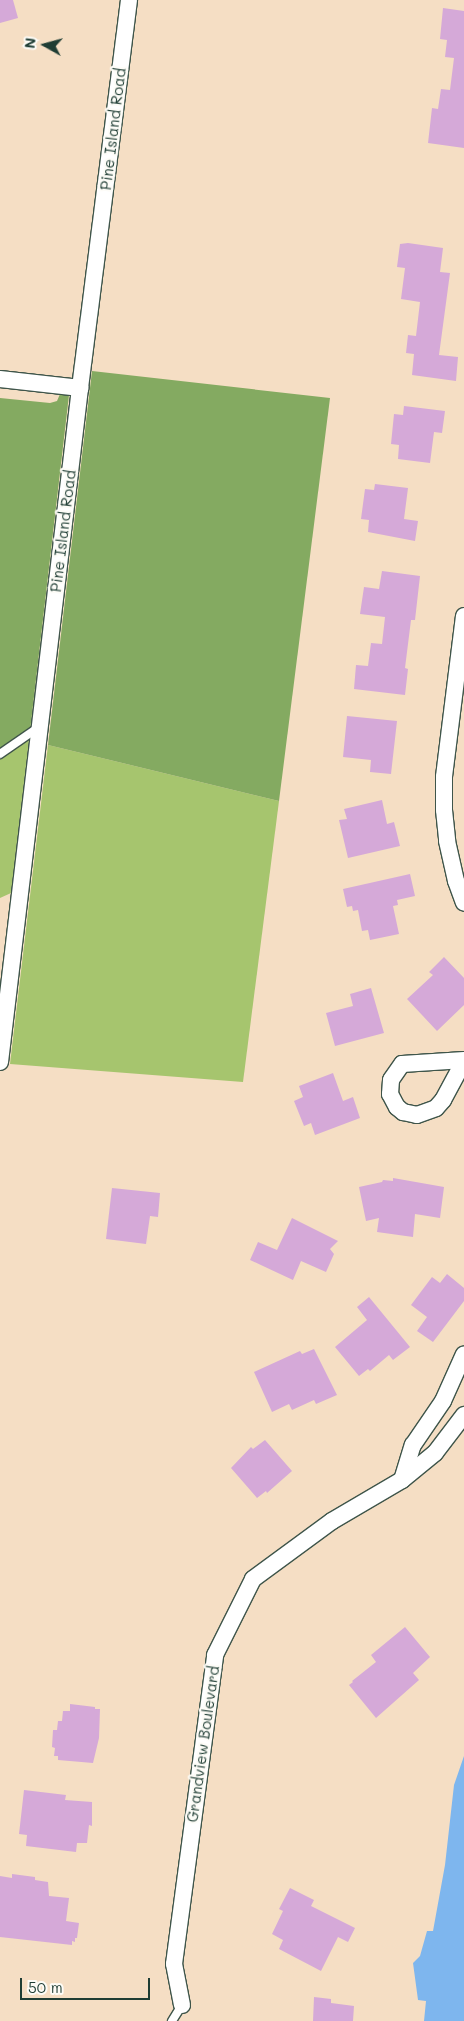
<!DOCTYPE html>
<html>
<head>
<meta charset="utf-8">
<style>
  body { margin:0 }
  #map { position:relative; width:464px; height:2021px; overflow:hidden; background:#f5dec4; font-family:Mali,sans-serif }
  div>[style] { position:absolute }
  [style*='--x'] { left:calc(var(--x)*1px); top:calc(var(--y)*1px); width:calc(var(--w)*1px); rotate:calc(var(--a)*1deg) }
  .green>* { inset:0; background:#a6c56e }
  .forest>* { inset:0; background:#84aa61 }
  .water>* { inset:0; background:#7eb6ee }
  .building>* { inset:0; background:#d5a9d8 }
  .roads { filter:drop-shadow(1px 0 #3f554a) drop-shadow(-1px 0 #3f554a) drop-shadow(0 1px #3f554a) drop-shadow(0 -1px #3f554a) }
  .lane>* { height:8px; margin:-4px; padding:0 4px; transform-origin:4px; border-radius:4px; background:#fff }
  .street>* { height:16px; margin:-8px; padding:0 8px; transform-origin:8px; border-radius:8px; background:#fff }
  span { translate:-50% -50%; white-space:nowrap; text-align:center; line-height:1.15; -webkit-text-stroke:4.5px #fdfcf7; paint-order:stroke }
  .street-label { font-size:15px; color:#1f3d34 }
  .north { position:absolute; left:20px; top:20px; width:50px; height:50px; -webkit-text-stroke:4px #fdfcf7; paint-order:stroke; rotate:277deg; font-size:14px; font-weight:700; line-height:20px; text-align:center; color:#1f3d34 }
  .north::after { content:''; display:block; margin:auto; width:18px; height:22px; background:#1f3d34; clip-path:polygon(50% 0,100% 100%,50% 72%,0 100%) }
  .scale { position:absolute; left:20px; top:1978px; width:130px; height:22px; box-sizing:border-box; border:2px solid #1f3d34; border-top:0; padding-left:6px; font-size:15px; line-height:18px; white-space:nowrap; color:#1f3d34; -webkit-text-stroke:4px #fdfcf7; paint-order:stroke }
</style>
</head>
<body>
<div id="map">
  <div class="green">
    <i style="clip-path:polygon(29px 740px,11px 893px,0 898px,0 749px)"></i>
    <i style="clip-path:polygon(48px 745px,279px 801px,243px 1082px,10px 1064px)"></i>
  </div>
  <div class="forest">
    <i style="clip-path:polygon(92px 371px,330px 398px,279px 801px,48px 745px)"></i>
    <i style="clip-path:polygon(60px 394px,69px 395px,29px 740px,0 749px,0 398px,50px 403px,57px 401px)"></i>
  </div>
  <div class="water">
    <i style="clip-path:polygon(464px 1756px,464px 2021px,424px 2021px,426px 2001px,418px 2000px,413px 1963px,420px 1956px,427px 1931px,433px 1931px,445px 1865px,454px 1785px)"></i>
  </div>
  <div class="building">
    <i style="clip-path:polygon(0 0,13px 0,18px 18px,0 23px)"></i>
    <i style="clip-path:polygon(443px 8px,464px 11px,464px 148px,428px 143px,432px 108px,438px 109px,441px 89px,450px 90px,454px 58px,445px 57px,447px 40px,440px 39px)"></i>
    <i style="clip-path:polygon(408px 243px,443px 248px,440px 272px,450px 273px,439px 355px,458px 357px,456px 381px,412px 375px,414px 354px,406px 353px,408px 335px,416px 336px,420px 302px,401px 299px,405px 268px,397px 267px,400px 244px)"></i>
    <i style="clip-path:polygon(404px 406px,445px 411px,442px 433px,434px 432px,430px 463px,398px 459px,399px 445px,391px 444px,394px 414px,403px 415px)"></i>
    <i style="clip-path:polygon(375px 484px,408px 488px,404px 519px,418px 521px,415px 541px,368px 532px,369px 520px,361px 519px,365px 489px,374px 490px)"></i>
    <i style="clip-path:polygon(382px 571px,420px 576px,415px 620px,411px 620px,405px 668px,408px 669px,405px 695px,354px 689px,356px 665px,368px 666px,371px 643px,382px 644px,385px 617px,360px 614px,364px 587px,379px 589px)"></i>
    <i style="clip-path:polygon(347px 716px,397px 721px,391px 774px,370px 772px,371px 760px,343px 757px)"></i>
    <i style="clip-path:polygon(382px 800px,387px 824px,394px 822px,400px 846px,348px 858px,339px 820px,347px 819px,344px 809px)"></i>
    <i style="clip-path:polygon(410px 874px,415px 896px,397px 900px,398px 905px,393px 906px,399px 934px,370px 940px,368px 930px,362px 931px,358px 910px,353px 911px,352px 906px,347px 907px,343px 889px)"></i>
    <i style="clip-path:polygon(444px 957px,464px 978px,464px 1005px,437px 1031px,407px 999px,433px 975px,429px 972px)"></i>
    <i style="clip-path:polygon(371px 988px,384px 1033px,335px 1046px,326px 1013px,353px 1006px,350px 994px)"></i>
    <i style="clip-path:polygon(333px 1073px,343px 1101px,353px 1097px,360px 1118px,315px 1135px,311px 1123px,304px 1126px,294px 1101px,303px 1097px,299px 1086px)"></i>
    <i style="clip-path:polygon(393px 1178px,444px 1187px,440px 1218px,415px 1214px,413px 1237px,377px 1232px,379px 1218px,366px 1221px,359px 1187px,382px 1182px,383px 1180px,393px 1181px)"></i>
    <i style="clip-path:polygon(112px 1188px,160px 1193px,158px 1217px,150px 1216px,146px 1244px,106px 1239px)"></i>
    <i style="clip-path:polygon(292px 1218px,338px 1241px,330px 1249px,334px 1254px,326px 1272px,301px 1261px,293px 1280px,250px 1260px,258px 1242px,277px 1250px)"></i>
    <i style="clip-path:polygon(447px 1274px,464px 1288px,464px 1301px,433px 1342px,417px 1331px,427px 1317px,411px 1305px,432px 1277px,440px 1283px)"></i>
    <i style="clip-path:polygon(369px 1297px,410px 1347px,393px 1360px,389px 1355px,370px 1371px,368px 1369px,359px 1376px,335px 1347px,367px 1320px,357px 1307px)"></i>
    <i style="clip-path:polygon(314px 1349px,337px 1395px,316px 1404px,314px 1400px,292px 1410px,289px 1404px,272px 1412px,254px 1372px,300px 1351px,302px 1354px)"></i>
    <i style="clip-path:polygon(265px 1440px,292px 1471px,267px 1493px,266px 1491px,257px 1498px,231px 1468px,251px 1447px,253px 1449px)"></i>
    <i style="clip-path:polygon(405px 1627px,430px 1657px,413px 1673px,419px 1680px,376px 1718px,349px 1685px,353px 1682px,352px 1681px,376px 1662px,371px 1655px)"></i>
    <i style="clip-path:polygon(70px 1704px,95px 1707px,95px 1709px,100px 1709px,99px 1738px,93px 1763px,58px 1760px,58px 1756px,54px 1756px,55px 1748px,52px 1747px,53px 1730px,57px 1730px,58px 1721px,62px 1721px,63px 1711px,70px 1711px)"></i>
    <i style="clip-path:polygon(24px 1790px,66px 1795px,65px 1800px,92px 1802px,92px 1826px,89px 1825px,87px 1843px,77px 1843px,76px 1852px,26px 1846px,27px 1835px,19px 1834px)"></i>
    <i style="clip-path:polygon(12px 1874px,35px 1877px,35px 1880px,48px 1882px,49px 1896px,69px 1898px,66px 1921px,79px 1923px,77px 1938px,75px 1938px,75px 1942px,72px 1941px,72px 1945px,0 1937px,0 1876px,12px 1878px)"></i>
    <i style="clip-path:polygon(290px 1888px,314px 1900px,311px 1906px,355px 1928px,348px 1942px,338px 1937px,321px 1971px,279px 1949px,283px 1940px,272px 1934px,283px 1911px,279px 1909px)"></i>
    <i style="clip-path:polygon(314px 1997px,331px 1999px,331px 2003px,354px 2006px,353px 2021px,313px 2021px)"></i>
  </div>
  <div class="roads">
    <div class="lane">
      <i style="--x:0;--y:754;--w:47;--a:-34.7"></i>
      <i style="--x:172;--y:2021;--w:19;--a:-58"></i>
    </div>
    <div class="street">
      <i style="--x:0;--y:379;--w:81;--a:6.4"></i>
      <i style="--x:464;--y:616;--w:162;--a:97.1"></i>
      <i style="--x:444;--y:777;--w:33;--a:90"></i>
      <i style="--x:444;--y:810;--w:31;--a:84"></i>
      <i style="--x:447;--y:841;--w:41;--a:77.3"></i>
      <i style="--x:456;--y:881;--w:23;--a:70"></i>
      <i style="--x:464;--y:1060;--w:62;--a:176.3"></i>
      <i style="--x:402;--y:1064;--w:19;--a:125"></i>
      <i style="--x:391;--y:1080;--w:14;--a:94"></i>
      <i style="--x:390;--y:1094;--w:15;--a:62"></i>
      <i style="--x:397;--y:1107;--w:8;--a:40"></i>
      <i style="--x:403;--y:1112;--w:14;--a:12"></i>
      <i style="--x:417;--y:1115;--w:20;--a:-20"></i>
      <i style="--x:436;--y:1108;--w:11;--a:-49"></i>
      <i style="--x:443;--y:1100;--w:44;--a:-61.7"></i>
      <i style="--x:0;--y:1062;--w:679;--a:-83.23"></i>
      <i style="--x:80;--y:388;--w:391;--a:-82.8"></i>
      <i style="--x:402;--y:1480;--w:37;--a:-73"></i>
      <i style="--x:413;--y:1445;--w:53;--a:-55.7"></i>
      <i style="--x:443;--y:1401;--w:51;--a:-65.9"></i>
      <i style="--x:182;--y:2005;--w:42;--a:-101"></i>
      <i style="--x:174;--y:1964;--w:312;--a:-82.4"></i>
      <i style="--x:215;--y:1655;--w:85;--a:-63.4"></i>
      <i style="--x:253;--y:1579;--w:98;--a:-36.3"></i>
      <i style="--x:332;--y:1521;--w:81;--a:-30.4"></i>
      <i style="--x:402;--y:1480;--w:43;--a:-39.3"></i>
      <i style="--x:435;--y:1453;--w:48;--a:-52.7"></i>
    </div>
  </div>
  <div class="street-label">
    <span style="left:113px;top:129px;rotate:-83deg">Pine Island Road</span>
    <span style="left:63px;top:531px;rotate:-83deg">Pine Island Road</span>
    <span style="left:203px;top:1744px;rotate:-82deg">Grandview Boulevard</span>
  </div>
  <div class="north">N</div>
  <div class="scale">50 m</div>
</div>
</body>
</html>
